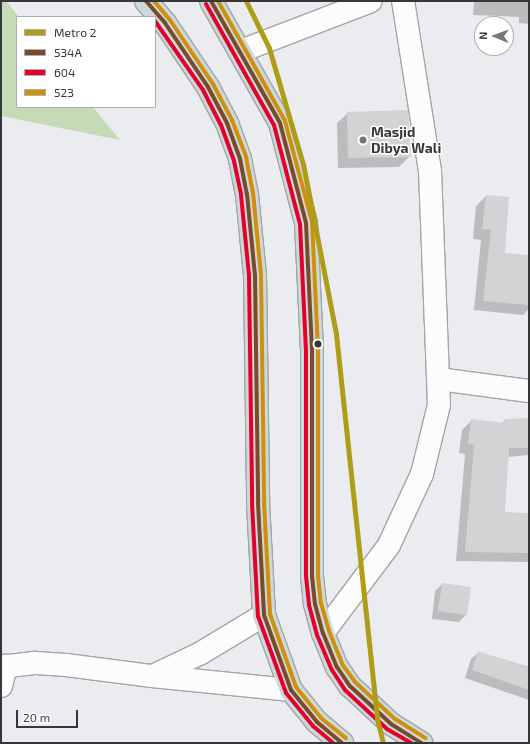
<!DOCTYPE html>
<html>
<head>
<meta charset="utf-8">
<style>
  body { margin:0 }
  #map { position:relative; width:530px; height:744px; overflow:hidden; background:#ebecef; font-family:"Exo 2",sans-serif }
  div>[style] { position:absolute }
  [style*='--x'] { left:calc(var(--x)*1px); top:calc(var(--y)*1px); width:calc(var(--w)*1px); rotate:calc(var(--a)*1deg) }
  .green>* { inset:0; background:#c7dab8 }
  .shadow>* { inset:0; background:#0003 }
  .building>* { inset:0; background:#d3d3d5 }
  .roads { filter:drop-shadow(1px 0 #a4a4a6) drop-shadow(-1px 0 #a4a4a6) drop-shadow(0 1px #a4a4a6) drop-shadow(0 -1px #a4a4a6) }
  .minor>* { height:22px; margin:-11px; padding:0 11px; transform-origin:11px; border-radius:11px; background:#fcfcfd }
  .highway>* { height:22px; margin:-11px; padding:0 11px; transform-origin:11px; border-radius:11px; background:#cbd9dd }
  .bus-1>* { height:4px; margin:-2px; padding:0 2px; transform-origin:2px; border-radius:2px; background:#7a4b2a }
  .bus-2>* { height:4px; margin:-2px; padding:0 2px; transform-origin:2px; border-radius:2px; background:#e4002b }
  .bus-3>* { height:4px; margin:-2px; padding:0 2px; transform-origin:2px; border-radius:2px; background:#d0900b }
  .metro-1>* { height:5px; margin:-2.5px; padding:0 2.5px; transform-origin:2.5px; border-radius:2.5px; background:#af9c17 }
  .dots>* { width:11px; height:11px; translate:-50% -50%; box-sizing:border-box; border:2px solid #fff; border-radius:50% }
  span { translate:-50% -50%; white-space:nowrap; text-align:center; line-height:1.15; -webkit-text-stroke:3px #fff; paint-order:stroke }
  .poi-label { font-size:14px; color:#363739; font-weight:700 }
  .left { translate:0 -50%; text-align:left }
  .frame { position:absolute; inset:0; border:2px solid #363739; pointer-events:none }
  .legend { position:absolute; left:16px; top:16px; width:140px; height:92px; box-sizing:border-box; background:#fff; border:1px solid #afafb0; margin:0; padding:5px 7px; list-style:none; font-size:12px; color:#363739 }
  .legend li { display:flex; align-items:center; gap:8px; height:20px }
  .legend b { width:20px; border:1px solid #afafb0 }
  .north { position:absolute; left:474px; top:16px; width:40px; height:40px; box-sizing:border-box; background:#fff; border:1px solid #afafb0; border-radius:50%; rotate:271deg; font-size:11px; font-weight:700; line-height:16px; text-align:center; color:#363739 }
  .north::after { content:''; display:block; margin:auto; width:14px; height:18px; background:#757679; clip-path:polygon(50% 0,100% 100%,50% 72%,0 100%) }
  .scale { position:absolute; left:16px; top:710px; width:62px; height:18px; box-sizing:border-box; border:2px solid #363739; border-top:0; padding-left:5px; font-size:12px; line-height:14px; white-space:nowrap; color:#363739; -webkit-text-stroke:3px #fff; paint-order:stroke }
</style>
</head>
<body>
<div id="map">
  <div class="green">
    <i style="clip-path:polygon(1px 1px,6px 1px,19px 17px,17px 17px,17px 107px,93px 107px,120px 140px,1px 116px)"></i>
  </div>
  <div class="shadow">
    <i style="clip-path:polygon(474px 1px,529px 1px,529px 24px,519px 23px,519px 17px,473px 15px)"></i>
    <i style="clip-path:polygon(348px 113px,410px 156px,399px 167px,338px 168px,337px 123px)"></i>
    <i style="clip-path:polygon(486px 196px,503px 254px,529px 256px,529px 309px,523px 315px,474px 310px,481px 240px,473px 239px,476px 206px)"></i>
    <i style="clip-path:polygon(529px 419px,529px 455px,507px 457px,504px 513px,529px 514px,529px 562px,456px 561px,465px 454px,459px 453px,462px 430px,471px 421px,501px 424px,505px 420px)"></i>
    <i style="clip-path:polygon(442px 584px,466px 615px,459px 622px,432px 619px,435px 591px)"></i>
    <i style="clip-path:polygon(479px 652px,529px 667px,529px 700px,465px 678px,471px 659px)"></i>
  </div>
  <div class="building">
    <i style="clip-path:polygon(408px 110px,411px 157px,348px 158px,347px 112px)"></i>
    <i style="clip-path:polygon(486px 195px,509px 197px,505px 253px,529px 255px,529px 305px,483px 301px,491px 230px,482px 229px)"></i>
    <i style="clip-path:polygon(529px 418px,529px 448px,509px 448px,505px 512px,529px 513px,529px 553px,465px 552px,474px 445px,468px 444px,471px 419px,505px 423px,504px 419px)"></i>
    <i style="clip-path:polygon(442px 583px,471px 587px,467px 615px,438px 611px)"></i>
    <i style="clip-path:polygon(478px 651px,529px 668px,529px 690px,472px 670px)"></i>
  </div>
  <div class="roads">
    <div class="minor">
      <i style="--x:241;--y:51;--w:139;--a:-21"></i>
      <i style="--x:439;--y:379;--w:91;--a:7.6"></i>
      <i style="--x:323;--y:633;--w:110;--a:-53.1"></i>
      <i style="--x:389;--y:545;--w:78;--a:-65.1"></i>
      <i style="--x:422;--y:474;--w:71;--a:-76.2"></i>
      <i style="--x:439;--y:405;--w:234;--a:-92.2"></i>
      <i style="--x:430;--y:171;--w:172;--a:-99"></i>
      <i style="--x:1;--y:667;--w:35;--a:-7"></i>
      <i style="--x:36;--y:663;--w:30;--a:4"></i>
      <i style="--x:66;--y:665;--w:87;--a:7.3"></i>
      <i style="--x:152;--y:676;--w:140;--a:5.8"></i>
      <i style="--x:153;--y:676;--w:53;--a:-25.6"></i>
      <i style="--x:201;--y:653;--w:74;--a:-31.1"></i>
      <i style="--x:1;--y:686;--w:21;--a:-76"></i>
    </div>
    <div class="highway">
      <i style="--x:146;--y:1;--w:29;--a:49"></i>
      <i style="--x:165;--y:23;--w:77;--a:56.1"></i>
      <i style="--x:208;--y:87;--w:41;--a:62.2"></i>
      <i style="--x:227;--y:123;--w:38;--a:70"></i>
      <i style="--x:240;--y:159;--w:36;--a:79"></i>
      <i style="--x:247;--y:194;--w:81;--a:84.4"></i>
      <i style="--x:255;--y:275;--w:228;--a:89.2"></i>
      <i style="--x:258;--y:503;--w:112;--a:86.9"></i>
      <i style="--x:264;--y:615;--w:80;--a:70.2"></i>
      <i style="--x:291;--y:690;--w:41;--a:50.9"></i>
      <i style="--x:317;--y:722;--w:33;--a:40"></i>
      <i style="--x:211;--y:1;--w:140;--a:60.5"></i>
      <i style="--x:280;--y:123;--w:103;--a:75.4"></i>
      <i style="--x:306;--y:223;--w:127;--a:87.3"></i>
      <i style="--x:312;--y:350;--w:226;--a:90"></i>
      <i style="--x:312;--y:576;--w:28;--a:84"></i>
      <i style="--x:315;--y:604;--w:30;--a:75"></i>
      <i style="--x:323;--y:633;--w:37;--a:68"></i>
      <i style="--x:337;--y:667;--w:23;--a:56"></i>
      <i style="--x:350;--y:686;--w:56;--a:42.8"></i>
      <i style="--x:391;--y:724;--w:36;--a:32"></i>
    </div>
  </div>
  <div class="bus-1">
    <i style="--x:146;--y:1;--w:29;--a:49"></i>
    <i style="--x:165;--y:23;--w:77;--a:56.1"></i>
    <i style="--x:208;--y:87;--w:41;--a:62.2"></i>
    <i style="--x:227;--y:123;--w:38;--a:70"></i>
    <i style="--x:240;--y:159;--w:36;--a:79"></i>
    <i style="--x:247;--y:194;--w:81;--a:84.4"></i>
    <i style="--x:255;--y:275;--w:228;--a:89.2"></i>
    <i style="--x:258;--y:503;--w:112;--a:86.9"></i>
    <i style="--x:264;--y:615;--w:80;--a:70.2"></i>
    <i style="--x:291;--y:690;--w:41;--a:50.9"></i>
    <i style="--x:317;--y:722;--w:33;--a:40"></i>
    <i style="--x:211;--y:1;--w:140;--a:60.5"></i>
    <i style="--x:280;--y:123;--w:103;--a:75.4"></i>
    <i style="--x:306;--y:223;--w:127;--a:87.3"></i>
    <i style="--x:312;--y:350;--w:226;--a:90"></i>
    <i style="--x:312;--y:576;--w:28;--a:84"></i>
    <i style="--x:315;--y:604;--w:30;--a:75"></i>
    <i style="--x:323;--y:633;--w:37;--a:68"></i>
    <i style="--x:337;--y:667;--w:23;--a:56"></i>
    <i style="--x:350;--y:686;--w:56;--a:42.8"></i>
    <i style="--x:391;--y:724;--w:36;--a:32"></i>
  </div>
  <div class="bus-2">
    <i style="--x:206;--y:4;--w:139;--a:60.7"></i>
    <i style="--x:274;--y:125;--w:102;--a:75.3"></i>
    <i style="--x:300;--y:224;--w:126;--a:87.3"></i>
    <i style="--x:306;--y:350;--w:226;--a:90"></i>
    <i style="--x:306;--y:576;--w:29;--a:84"></i>
    <i style="--x:309;--y:605;--w:31;--a:75"></i>
    <i style="--x:317;--y:635;--w:38;--a:67"></i>
    <i style="--x:332;--y:670;--w:24;--a:57"></i>
    <i style="--x:345;--y:690;--w:57;--a:42.9"></i>
    <i style="--x:387;--y:729;--w:28;--a:30"></i>
    <i style="--x:155;--y:21;--w:84;--a:55.2"></i>
    <i style="--x:203;--y:90;--w:39;--a:63"></i>
    <i style="--x:221;--y:125;--w:38;--a:70"></i>
    <i style="--x:234;--y:161;--w:35;--a:78"></i>
    <i style="--x:241;--y:195;--w:80;--a:84.3"></i>
    <i style="--x:249;--y:275;--w:228;--a:89.2"></i>
    <i style="--x:252;--y:503;--w:113;--a:87"></i>
    <i style="--x:258;--y:616;--w:82;--a:70"></i>
    <i style="--x:286;--y:693;--w:43;--a:50.7"></i>
    <i style="--x:313;--y:726;--w:26;--a:40"></i>
  </div>
  <div class="bus-3">
    <i style="--x:154;--y:1;--w:25;--a:50"></i>
    <i style="--x:170;--y:20;--w:77;--a:56.1"></i>
    <i style="--x:213;--y:84;--w:41;--a:62.2"></i>
    <i style="--x:232;--y:120;--w:40;--a:69"></i>
    <i style="--x:246;--y:157;--w:37;--a:79"></i>
    <i style="--x:253;--y:193;--w:82;--a:84.4"></i>
    <i style="--x:261;--y:275;--w:228;--a:89.2"></i>
    <i style="--x:264;--y:503;--w:111;--a:86.9"></i>
    <i style="--x:270;--y:614;--w:77;--a:70.4"></i>
    <i style="--x:296;--y:687;--w:40;--a:51"></i>
    <i style="--x:321;--y:718;--w:32;--a:39"></i>
    <i style="--x:218;--y:1;--w:137;--a:60.8"></i>
    <i style="--x:285;--y:121;--w:105;--a:75"></i>
    <i style="--x:312;--y:222;--w:128;--a:87.3"></i>
    <i style="--x:318;--y:350;--w:226;--a:90"></i>
    <i style="--x:318;--y:576;--w:27;--a:84"></i>
    <i style="--x:321;--y:603;--w:29;--a:74"></i>
    <i style="--x:329;--y:631;--w:35;--a:68"></i>
    <i style="--x:342;--y:664;--w:22;--a:54"></i>
    <i style="--x:355;--y:682;--w:54;--a:42.8"></i>
    <i style="--x:395;--y:719;--w:36;--a:32"></i>
  </div>
  <div class="metro-1">
    <i style="--x:246;--y:1;--w:52;--a:63.9"></i>
    <i style="--x:269;--y:48;--w:121;--a:73.7"></i>
    <i style="--x:303;--y:164;--w:173;--a:79"></i>
    <i style="--x:336;--y:334;--w:387;--a:83.9"></i>
    <i style="--x:377;--y:719;--w:25;--a:76"></i>
  </div>
  <div class="dots">
    <i style="left:363px;top:140px;background:#757679"></i>
    <i style="left:318px;top:344px;background:#363739"></i>
  </div>
  <div class="poi-label">
    <span class="left" style="left:371px;top:140px">Masjid<br>Dibya Wali</span>
  </div>
  <div class="frame"></div>
  <ul class="legend">
  <li><b style="height:5px;background:#af9c17"></b>Metro 2</li>
  <li><b style="height:5px;background:#7a4b2a"></b>534A</li>
  <li><b style="height:5px;background:#e4002b"></b>604</li>
  <li><b style="height:5px;background:#d0900b"></b>523</li>
  </ul>
  <div class="north">N</div>
  <div class="scale">20 m</div>
</div>
</body>
</html>
